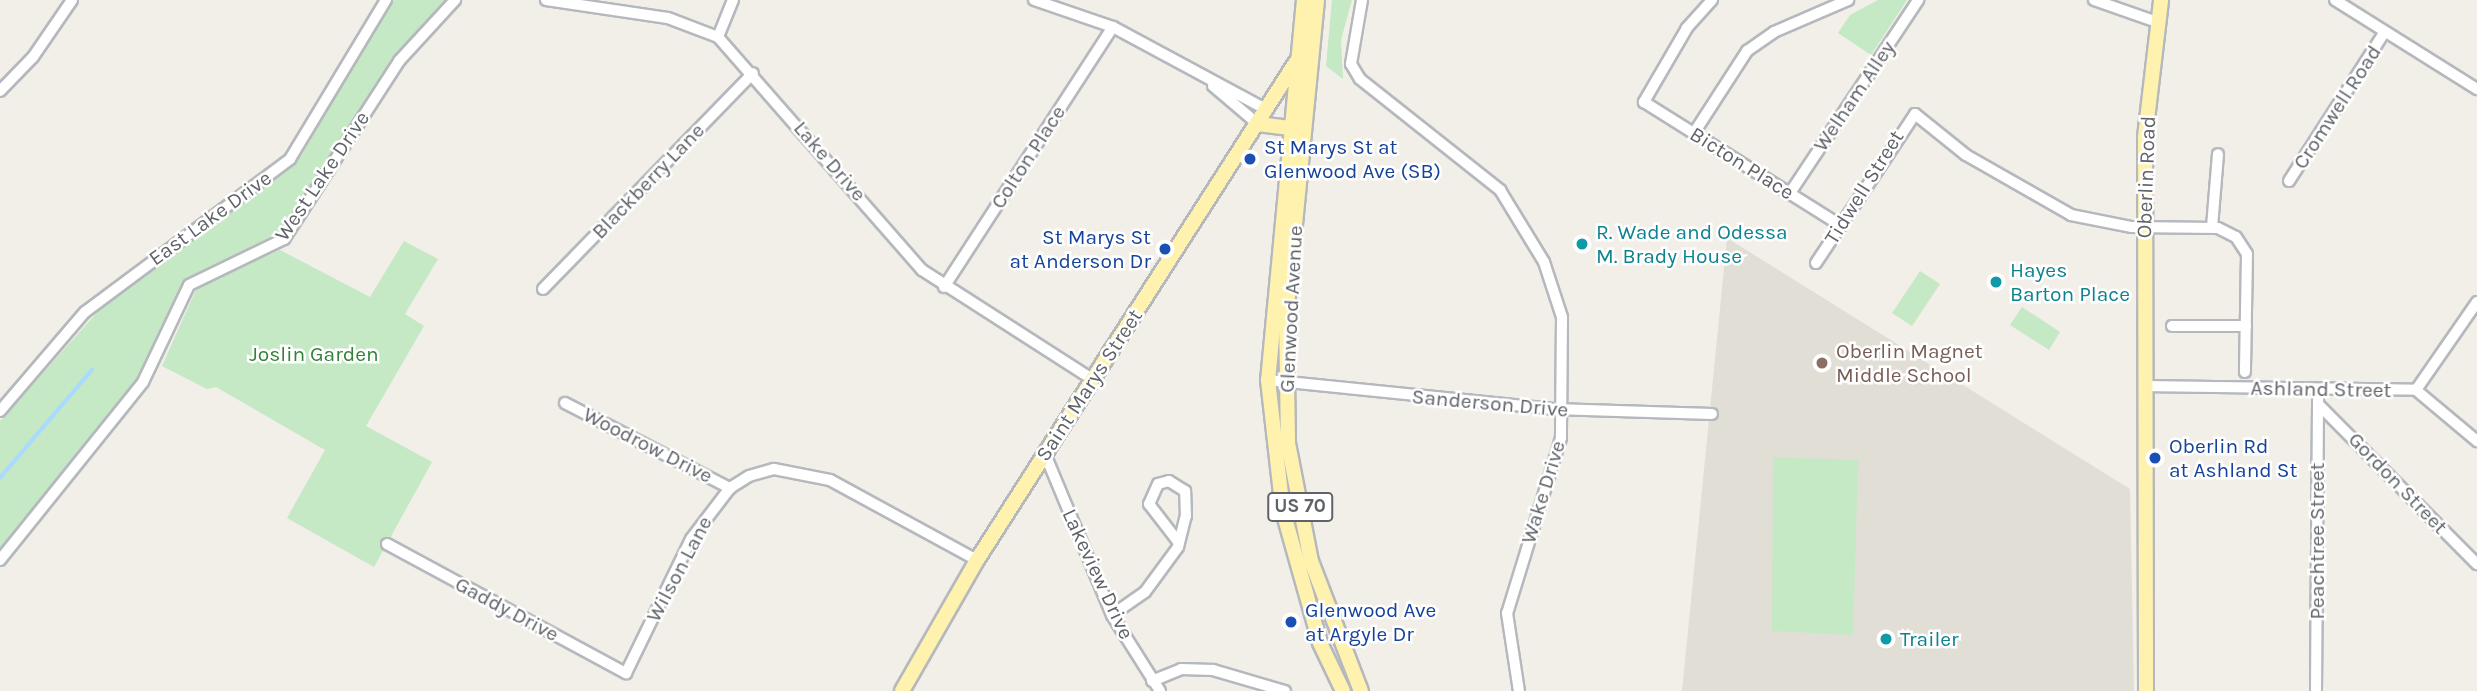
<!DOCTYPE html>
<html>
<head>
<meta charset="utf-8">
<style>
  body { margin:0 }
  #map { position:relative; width:2477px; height:691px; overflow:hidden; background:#f1efe8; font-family:Karla,sans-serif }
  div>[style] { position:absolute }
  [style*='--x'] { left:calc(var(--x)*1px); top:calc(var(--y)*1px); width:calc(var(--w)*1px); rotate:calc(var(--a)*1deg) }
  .education>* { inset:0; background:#e1ded6 }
  .green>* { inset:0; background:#c5e8c5 }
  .stream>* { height:3.5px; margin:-1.75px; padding:0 1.75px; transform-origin:1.75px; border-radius:1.75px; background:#aadaff }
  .roads { filter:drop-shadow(2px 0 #b5b8bc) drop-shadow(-2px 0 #b5b8bc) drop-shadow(0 2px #b5b8bc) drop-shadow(0 -2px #b5b8bc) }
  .minor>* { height:10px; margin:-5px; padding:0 5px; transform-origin:5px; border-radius:5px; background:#fff }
  .major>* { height:14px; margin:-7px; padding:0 7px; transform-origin:7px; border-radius:7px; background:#fff2af }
  .dots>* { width:19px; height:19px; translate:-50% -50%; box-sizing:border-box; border:4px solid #fff; border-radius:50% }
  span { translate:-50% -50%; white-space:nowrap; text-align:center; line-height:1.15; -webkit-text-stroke:5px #fff; paint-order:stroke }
  .shield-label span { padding:2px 5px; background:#fff; border:2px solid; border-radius:5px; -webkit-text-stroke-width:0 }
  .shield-label { font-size:19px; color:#5f6368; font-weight:700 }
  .street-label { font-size:21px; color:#5f6368 }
  .transit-label { font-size:21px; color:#164399 }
  .left { translate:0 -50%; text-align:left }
  .right { translate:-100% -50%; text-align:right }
  .culture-label { font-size:21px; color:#0d838f }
  .education-label { font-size:21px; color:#785e54 }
  .park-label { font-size:21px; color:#348238 }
</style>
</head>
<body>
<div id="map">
  <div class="education">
    <i style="clip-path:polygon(1727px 238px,2130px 489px,2134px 691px,1682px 691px)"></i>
  </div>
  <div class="green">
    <i style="clip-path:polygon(392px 0,448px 0,391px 62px,286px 229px,185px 280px,140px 377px,0 550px,0 421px,101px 308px,301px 156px)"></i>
    <i style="clip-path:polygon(1332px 0,1352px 0,1341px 40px,1343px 79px,1326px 66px)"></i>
    <i style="clip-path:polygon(1878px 0,1907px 0,1871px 55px,1838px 33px,1850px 15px)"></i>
    <i style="clip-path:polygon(404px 241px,438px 259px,405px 314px,424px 326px,366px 426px,432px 462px,374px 567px,287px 518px,325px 450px,216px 387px,207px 389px,162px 366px,198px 285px,280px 250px,370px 297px)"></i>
    <i style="clip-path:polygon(1920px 271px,1940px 284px,1912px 326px,1892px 313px)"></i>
    <i style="clip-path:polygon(2022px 307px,2060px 332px,2049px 350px,2010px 325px)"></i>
    <i style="clip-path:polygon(1773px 457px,1858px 460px,1853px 635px,1772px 631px)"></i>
  </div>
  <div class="stream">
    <i style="--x:0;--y:478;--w:142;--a:-49.6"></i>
  </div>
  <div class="roads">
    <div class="minor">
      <i style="--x:546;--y:0;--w:123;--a:8.4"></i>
      <i style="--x:668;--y:18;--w:53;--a:20.8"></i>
      <i style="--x:718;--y:37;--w:310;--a:48.8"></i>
      <i style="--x:922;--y:270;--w:202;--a:32.7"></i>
      <i style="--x:1034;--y:0;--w:83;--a:18.9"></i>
      <i style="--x:1113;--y:27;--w:173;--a:28.3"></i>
      <i style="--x:1362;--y:0;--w:65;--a:99.8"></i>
      <i style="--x:1351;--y:64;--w:17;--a:59"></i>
      <i style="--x:1360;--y:79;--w:179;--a:38.4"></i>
      <i style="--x:1500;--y:190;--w:84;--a:58.6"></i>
      <i style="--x:1544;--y:262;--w:58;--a:71.9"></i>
      <i style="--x:1562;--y:317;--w:121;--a:90.5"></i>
      <i style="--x:1561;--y:438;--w:183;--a:107.1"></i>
      <i style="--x:1507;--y:613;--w:79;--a:81.3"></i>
      <i style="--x:1712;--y:0;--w:38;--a:132"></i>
      <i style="--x:1687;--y:28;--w:86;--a:120.2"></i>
      <i style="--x:1644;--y:102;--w:231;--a:32.1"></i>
      <i style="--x:2094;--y:0;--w:67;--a:19.2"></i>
      <i style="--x:2335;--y:0;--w:168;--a:32.1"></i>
      <i style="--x:718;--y:37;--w:40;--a:-68"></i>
      <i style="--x:1213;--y:86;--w:59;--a:40.2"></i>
      <i style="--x:0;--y:91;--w:47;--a:-45.9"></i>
      <i style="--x:33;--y:57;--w:69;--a:-55.6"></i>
      <i style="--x:1694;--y:133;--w:98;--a:-57.1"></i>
      <i style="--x:1747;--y:51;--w:33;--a:-35"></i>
      <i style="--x:1774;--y:32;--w:81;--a:-23.4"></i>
      <i style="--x:2289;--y:181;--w:176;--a:-57.3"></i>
      <i style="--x:1790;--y:193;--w:232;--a:-56.4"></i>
      <i style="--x:2212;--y:227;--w:73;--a:-85.3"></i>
      <i style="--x:1816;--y:263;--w:179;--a:-56.4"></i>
      <i style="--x:1915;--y:114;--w:65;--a:38.8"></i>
      <i style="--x:1966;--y:155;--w:121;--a:29.7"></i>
      <i style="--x:2071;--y:215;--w:61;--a:11.3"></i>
      <i style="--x:2131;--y:227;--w:87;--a:0.7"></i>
      <i style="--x:2218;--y:228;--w:20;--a:27"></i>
      <i style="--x:2236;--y:237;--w:20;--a:57"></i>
      <i style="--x:2247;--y:254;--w:118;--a:91"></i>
      <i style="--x:944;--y:287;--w:310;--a:-57"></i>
      <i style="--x:543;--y:289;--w:301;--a:-45.8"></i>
      <i style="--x:2172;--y:326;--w:74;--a:0"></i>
      <i style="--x:1268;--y:380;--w:287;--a:5.8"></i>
      <i style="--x:1554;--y:409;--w:158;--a:1.8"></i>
      <i style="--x:2146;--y:386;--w:270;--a:0.8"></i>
      <i style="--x:2416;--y:390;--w:80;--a:39.9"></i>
      <i style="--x:2416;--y:390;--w:107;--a:-55.3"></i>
      <i style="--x:565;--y:403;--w:186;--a:27.3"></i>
      <i style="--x:2318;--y:404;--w:226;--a:45.2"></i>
      <i style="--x:0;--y:411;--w:130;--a:-49.4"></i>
      <i style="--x:85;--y:312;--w:256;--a:-36.7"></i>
      <i style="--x:290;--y:159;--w:186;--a:-58.9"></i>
      <i style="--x:1045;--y:454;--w:174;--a:67.4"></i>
      <i style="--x:1112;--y:615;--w:90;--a:57.7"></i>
      <i style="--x:387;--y:544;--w:272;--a:28.4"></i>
      <i style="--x:626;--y:673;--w:149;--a:-64.1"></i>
      <i style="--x:691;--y:539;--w:64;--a:-52.6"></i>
      <i style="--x:730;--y:488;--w:22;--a:-32"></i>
      <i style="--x:749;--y:476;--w:26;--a:-16"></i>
      <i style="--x:774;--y:469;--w:57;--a:11.1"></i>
      <i style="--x:830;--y:480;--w:167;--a:28.6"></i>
      <i style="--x:0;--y:560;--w:228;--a:-51.2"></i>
      <i style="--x:143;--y:382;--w:107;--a:-64.6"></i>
      <i style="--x:189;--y:285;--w:106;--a:-25.8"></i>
      <i style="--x:284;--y:239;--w:212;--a:-57.1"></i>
      <i style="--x:399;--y:61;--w:83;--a:-47.4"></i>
      <i style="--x:1112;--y:615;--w:40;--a:-34.9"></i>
      <i style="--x:1145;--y:592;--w:56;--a:-53.7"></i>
      <i style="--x:1178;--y:547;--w:32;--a:-76"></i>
      <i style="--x:1186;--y:516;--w:25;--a:-92"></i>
      <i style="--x:1185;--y:491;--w:19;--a:-148"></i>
      <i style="--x:1169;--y:481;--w:11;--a:165"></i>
      <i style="--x:1158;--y:484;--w:22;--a:114"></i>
      <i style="--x:1149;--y:504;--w:49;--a:52.4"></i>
      <i style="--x:1152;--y:681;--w:31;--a:-22"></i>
      <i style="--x:1181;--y:669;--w:32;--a:2"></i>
      <i style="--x:1213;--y:670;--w:75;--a:16.3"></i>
      <i style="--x:2316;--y:691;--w:300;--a:-89.6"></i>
    </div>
    <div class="major">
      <i style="--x:1304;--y:0;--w:382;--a:95.4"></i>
      <i style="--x:1268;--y:380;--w:132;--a:83.5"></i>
      <i style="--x:1283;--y:511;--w:137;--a:74.3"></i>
      <i style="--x:1320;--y:643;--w:53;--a:64.4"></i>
      <i style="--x:1317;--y:0;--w:316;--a:95.6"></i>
      <i style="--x:1286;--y:314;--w:129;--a:89.1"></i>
      <i style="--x:1288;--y:443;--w:120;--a:79"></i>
      <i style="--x:1311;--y:561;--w:139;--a:69"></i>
      <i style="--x:1258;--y:124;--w:40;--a:7.1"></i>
      <i style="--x:902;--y:691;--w:151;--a:-60.2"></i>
      <i style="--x:977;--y:560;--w:591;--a:-57.36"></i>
      <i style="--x:2146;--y:691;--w:554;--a:-90.1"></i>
      <i style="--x:2145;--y:137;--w:138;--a:-83.3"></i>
    </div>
  </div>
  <div class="dots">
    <i style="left:1250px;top:159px;background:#1a4fb4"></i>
    <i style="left:1582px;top:244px;background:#0f9aa8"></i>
    <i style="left:1165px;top:249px;background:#1a4fb4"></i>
    <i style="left:1996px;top:282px;background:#0f9aa8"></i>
    <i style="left:1822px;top:363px;background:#8d6e63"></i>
    <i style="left:2155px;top:458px;background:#1a4fb4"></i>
    <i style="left:1291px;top:622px;background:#1a4fb4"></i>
    <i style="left:1886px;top:639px;background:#0f9aa8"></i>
  </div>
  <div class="shield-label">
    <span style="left:1300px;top:507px">US 70</span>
  </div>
  <div class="street-label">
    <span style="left:1854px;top:96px;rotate:-56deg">Welham Alley</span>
    <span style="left:2337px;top:107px;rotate:-57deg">Cromwell Road</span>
    <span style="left:1028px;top:157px;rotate:-57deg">Colton Place</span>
    <span style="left:830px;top:161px;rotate:49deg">Lake Drive</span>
    <span style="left:1742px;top:163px;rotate:32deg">Bicton Place</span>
    <span style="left:322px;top:176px;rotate:-56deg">West Lake Drive</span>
    <span style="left:2146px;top:177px;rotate:-88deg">Oberlin Road</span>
    <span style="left:648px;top:181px;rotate:-46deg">Blackberry Lane</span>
    <span style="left:1864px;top:187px;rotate:-58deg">Tidwell Street</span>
    <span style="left:210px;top:218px;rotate:-36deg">East Lake Drive</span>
    <span style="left:1291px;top:309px;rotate:-87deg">Glenwood Avenue</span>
    <span style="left:1089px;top:385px;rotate:-57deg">Saint Marys Street</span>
    <span style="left:2321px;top:389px;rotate:1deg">Ashland Street</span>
    <span style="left:1490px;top:403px;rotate:5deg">Sanderson Drive</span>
    <span style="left:648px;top:445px;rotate:27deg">Woodrow Drive</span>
    <span style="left:2398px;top:483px;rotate:46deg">Gordon Street</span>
    <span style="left:1543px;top:492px;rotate:-73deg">Wake Drive</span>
    <span style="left:2317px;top:541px;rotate:-90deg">Peachtree Street</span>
    <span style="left:679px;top:569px;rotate:-62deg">Wilson Lane</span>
    <span style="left:1098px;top:574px;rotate:65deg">Lakeview Drive</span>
    <span style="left:507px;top:609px;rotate:28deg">Gaddy Drive</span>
  </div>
  <div class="transit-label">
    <span class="left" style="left:1264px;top:159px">St Marys St at<br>Glenwood Ave (SB)</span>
    <span class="right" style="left:1151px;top:249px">St Marys St<br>at Anderson Dr</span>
    <span class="left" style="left:2169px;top:458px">Oberlin Rd<br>at Ashland St</span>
    <span class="left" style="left:1305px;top:622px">Glenwood Ave<br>at Argyle Dr</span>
  </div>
  <div class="culture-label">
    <span class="left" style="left:1596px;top:244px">R. Wade and Odessa<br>M. Brady House</span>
    <span class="left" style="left:2010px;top:282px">Hayes<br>Barton Place</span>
    <span class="left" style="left:1900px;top:639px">Trailer</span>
  </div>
  <div class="education-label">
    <span class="left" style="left:1836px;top:363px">Oberlin Magnet<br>Middle School</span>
  </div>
  <div class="park-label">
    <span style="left:314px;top:354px">Joslin Garden</span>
  </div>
</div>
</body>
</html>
